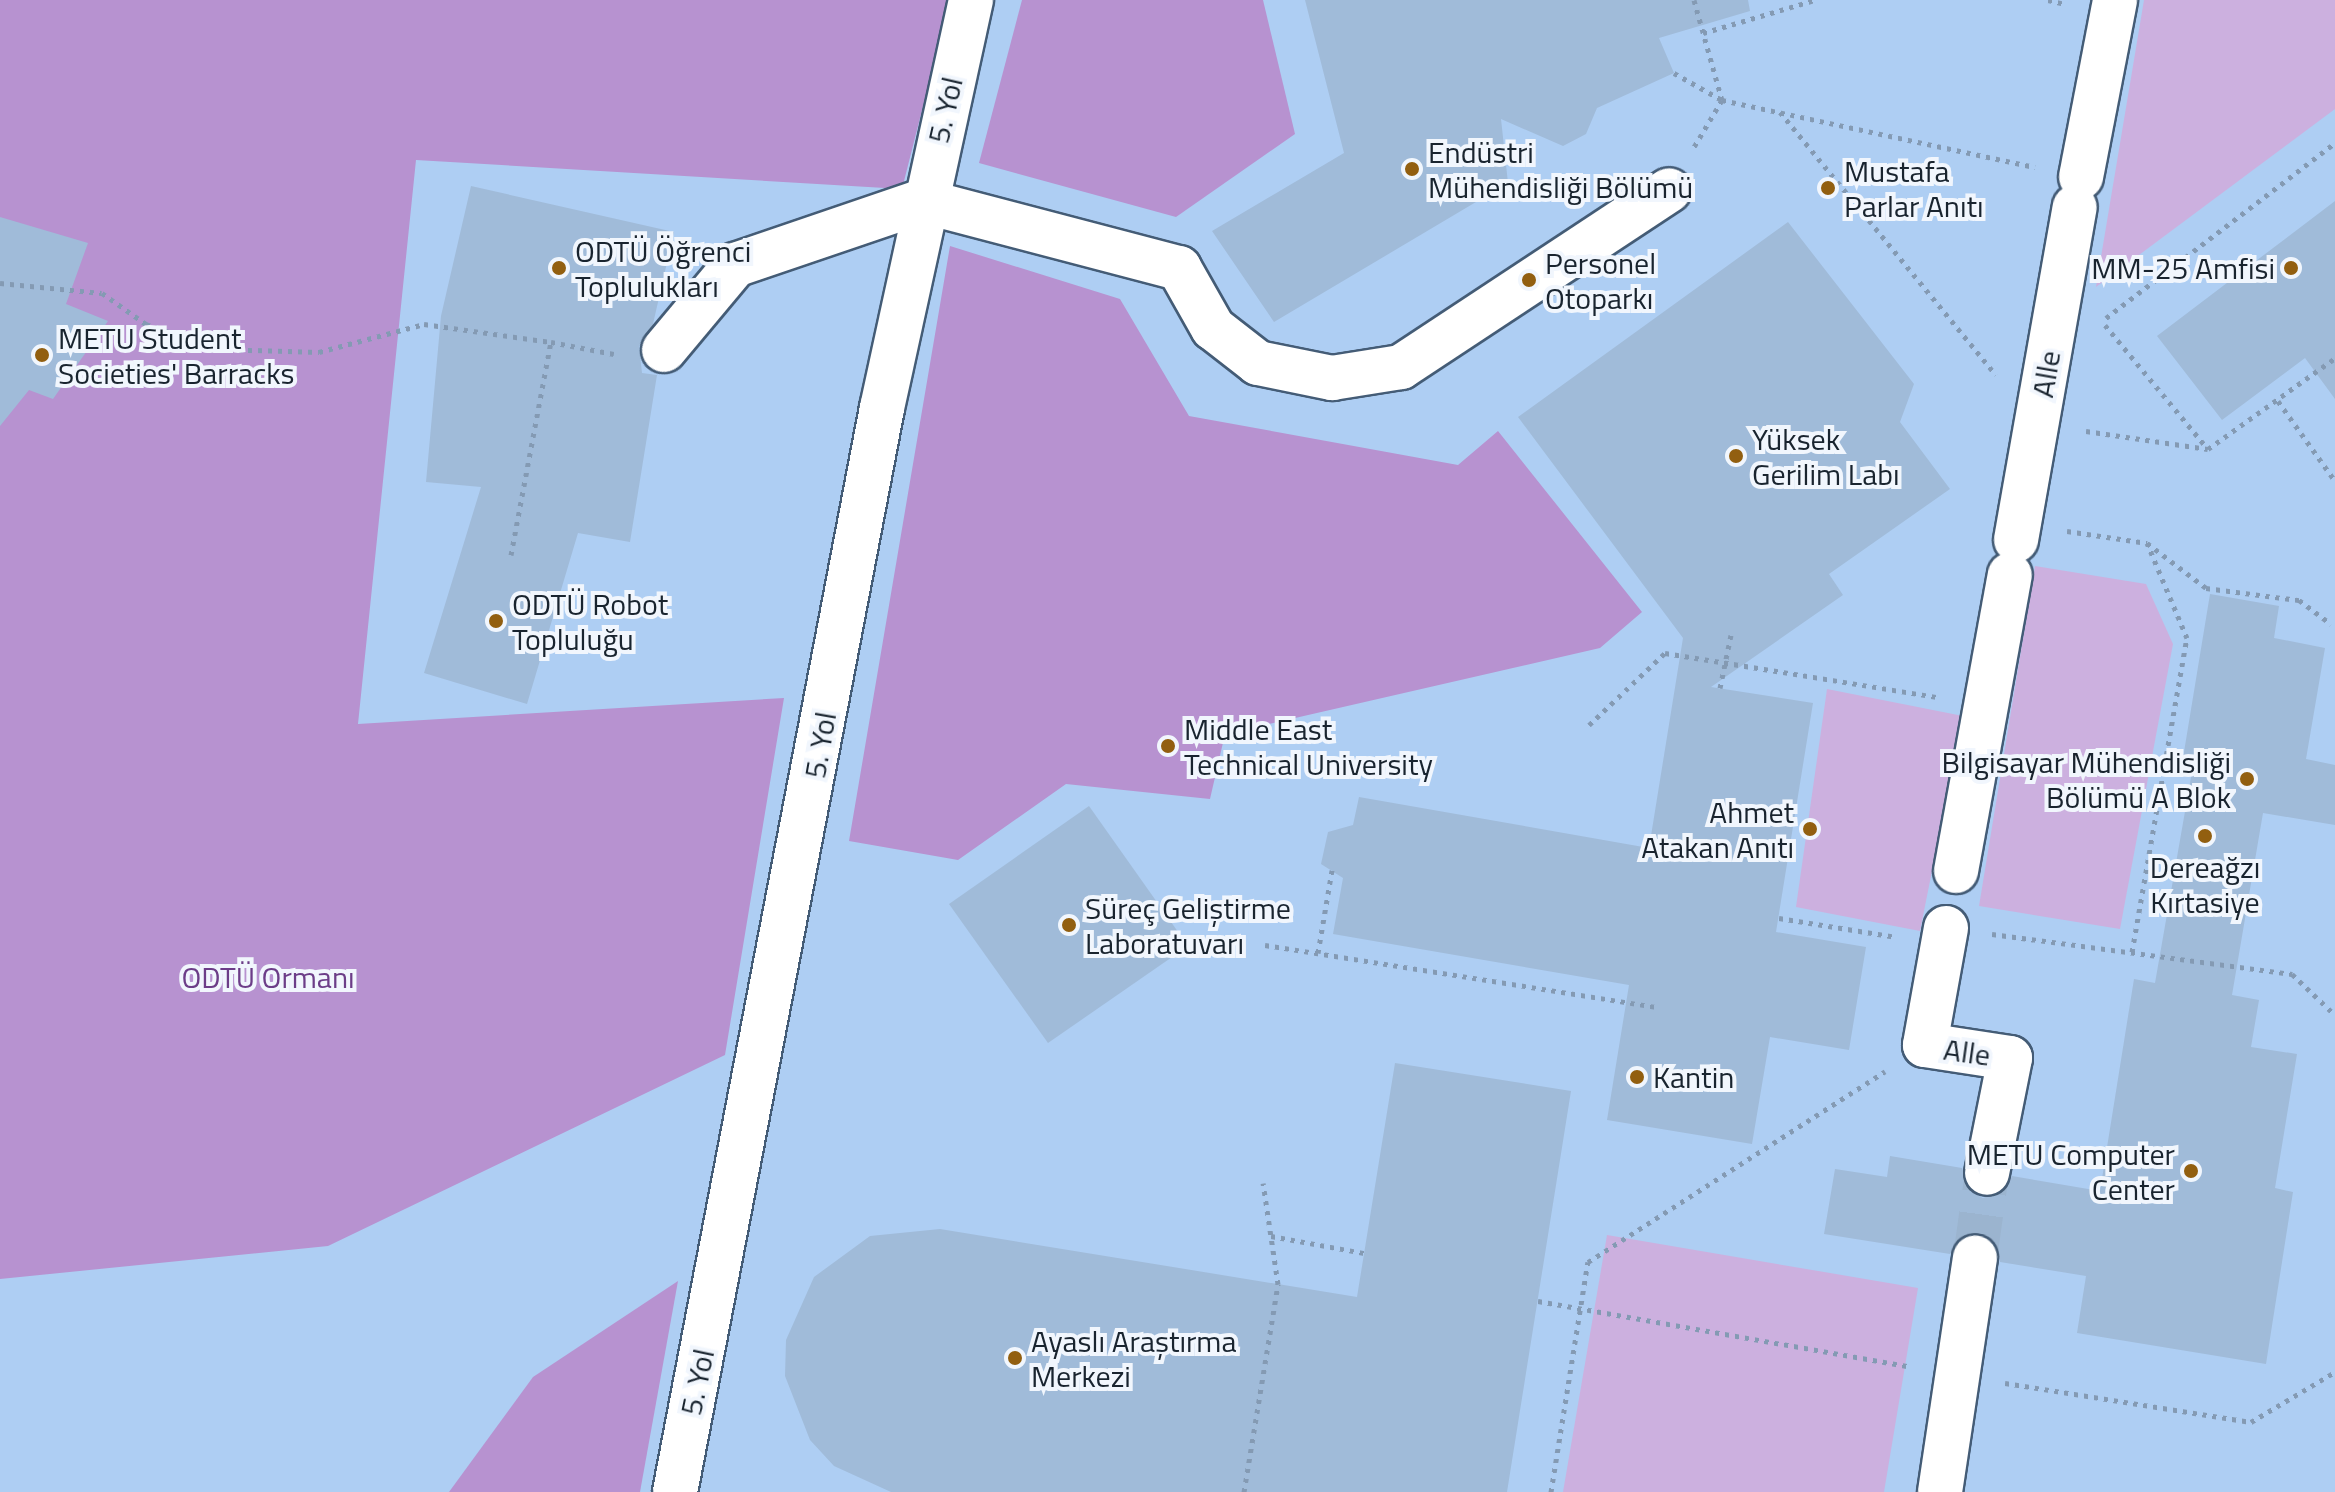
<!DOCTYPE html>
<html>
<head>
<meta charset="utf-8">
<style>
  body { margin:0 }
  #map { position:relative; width:2335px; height:1492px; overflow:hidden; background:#bcd8f7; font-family:"Titillium Web",sans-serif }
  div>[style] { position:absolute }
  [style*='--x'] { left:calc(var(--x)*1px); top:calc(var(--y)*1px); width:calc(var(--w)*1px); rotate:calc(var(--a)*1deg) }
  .built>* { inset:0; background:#aecef3 }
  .green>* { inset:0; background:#ccb0df }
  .forest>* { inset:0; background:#b792d0 }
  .building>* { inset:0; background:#a0bbd9 }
  .minor-tunnel>* { height:44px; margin-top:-22px; transform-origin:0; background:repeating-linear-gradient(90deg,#9bb4cf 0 44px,transparent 0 66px) }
  .path>* { height:5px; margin-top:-2.5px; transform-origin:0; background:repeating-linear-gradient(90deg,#849ab3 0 4px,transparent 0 10px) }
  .roads { filter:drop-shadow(2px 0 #445c76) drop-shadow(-2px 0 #445c76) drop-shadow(0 2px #445c76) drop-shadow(0 -2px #445c76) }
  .minor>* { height:44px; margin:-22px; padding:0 22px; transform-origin:22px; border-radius:22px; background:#fff }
  .dots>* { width:22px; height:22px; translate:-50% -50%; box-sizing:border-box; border:4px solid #f1f6fd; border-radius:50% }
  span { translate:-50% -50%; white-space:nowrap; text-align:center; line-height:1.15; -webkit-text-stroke:8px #f1f6fd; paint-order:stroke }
  .street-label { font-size:30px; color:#19242f }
  .poi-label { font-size:30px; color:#19242f }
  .left { translate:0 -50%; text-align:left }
  .right { translate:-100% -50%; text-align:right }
  .park-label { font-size:30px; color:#6c3d88 }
</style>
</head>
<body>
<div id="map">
  <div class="built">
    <i style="clip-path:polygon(0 0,2335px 0,2335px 1492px,0 1492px)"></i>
  </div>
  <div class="green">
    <i style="clip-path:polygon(2144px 0,2335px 0,2335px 109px,2096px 287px)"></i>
    <i style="clip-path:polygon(2035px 566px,2146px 584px,2173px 644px,2120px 929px,1979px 906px)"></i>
    <i style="clip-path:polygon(1827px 689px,1963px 716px,1920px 931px,1796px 907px)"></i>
    <i style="clip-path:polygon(1607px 1235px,1918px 1288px,1884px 1492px,1563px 1492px)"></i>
  </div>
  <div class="forest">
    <i style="clip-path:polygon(0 0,950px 0,902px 189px,416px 160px,358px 724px,784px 698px,725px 1055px,328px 1246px,0 1279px)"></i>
    <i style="clip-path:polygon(1022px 0,1263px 0,1295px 134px,1176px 217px,979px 163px)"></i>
    <i style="clip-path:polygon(950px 246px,1120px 299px,1189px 416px,1458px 465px,1498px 431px,1642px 612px,1600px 648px,1225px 734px,1210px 799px,1066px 784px,958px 860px,849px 841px)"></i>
    <i style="clip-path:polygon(678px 1281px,640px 1492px,449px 1492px,533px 1377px)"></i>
  </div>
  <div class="building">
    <i style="clip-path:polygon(1305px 0,1748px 0,1750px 11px,1659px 38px,1674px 73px,1597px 108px,1586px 134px,1563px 146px,1501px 119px,1508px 183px,1274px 322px,1212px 231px,1344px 153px)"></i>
    <i style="clip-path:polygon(471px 186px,674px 232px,653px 324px,639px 346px,642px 373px,657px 375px,630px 542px,578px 533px,527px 704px,424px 673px,481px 487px,426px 482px,441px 316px)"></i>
    <i style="clip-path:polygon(2335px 201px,2335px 399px,2305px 358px,2222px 420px,2157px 336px)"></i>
    <i style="clip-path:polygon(0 217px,88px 243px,66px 304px,108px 321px,53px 399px,29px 390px,0 426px)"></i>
    <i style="clip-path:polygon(1788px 222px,1914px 384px,1900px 422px,1950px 489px,1829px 574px,1843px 595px,1711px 687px,1813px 703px,1776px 932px,1866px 947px,1849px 1050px,1770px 1037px,1752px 1144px,1607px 1120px,1629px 985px,1333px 934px,1343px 878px,1321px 864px,1328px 832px,1353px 825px,1359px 797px,1649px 848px,1683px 638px,1518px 417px)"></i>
    <i style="clip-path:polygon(2210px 594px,2279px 606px,2274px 638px,2325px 648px,2306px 759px,2335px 765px,2335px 825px,2263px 813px,2232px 995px,2259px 1000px,2251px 1047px,2297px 1054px,2275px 1188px,2293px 1192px,2266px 1364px,2077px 1333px,2086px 1276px,2000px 1262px,1998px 1248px,1979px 1234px,1965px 1235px,1950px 1254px,1824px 1234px,1835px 1169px,1887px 1177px,1890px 1156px,1962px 1168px,1970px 1191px,1983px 1198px,2005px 1190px,2012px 1176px,2100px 1191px,2134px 979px,2155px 983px,2194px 760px,2183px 758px)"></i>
    <i style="clip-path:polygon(1089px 806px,1188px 946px,1048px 1043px,949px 904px)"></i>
    <i style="clip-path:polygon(1395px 1063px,1571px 1091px,1507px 1492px,891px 1492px,834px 1466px,810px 1440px,785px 1376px,786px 1340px,814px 1277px,870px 1236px,940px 1229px,1357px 1297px)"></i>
  </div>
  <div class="minor-tunnel">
    <i style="--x:1975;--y:1258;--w:86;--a:-82"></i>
  </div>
  <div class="path">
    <i style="--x:1694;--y:0;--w:104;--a:74.4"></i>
    <i style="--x:1722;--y:100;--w:55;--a:120.8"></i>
    <i style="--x:2048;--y:0;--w:17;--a:13"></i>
    <i style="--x:1703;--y:33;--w:117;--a:-16.4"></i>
    <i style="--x:1674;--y:73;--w:55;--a:29.4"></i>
    <i style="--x:1722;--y:100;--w:320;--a:12.1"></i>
    <i style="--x:1780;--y:112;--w:340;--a:50.6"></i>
    <i style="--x:0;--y:283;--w:102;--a:5.6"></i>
    <i style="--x:102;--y:293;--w:54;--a:35.2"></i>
    <i style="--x:146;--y:324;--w:76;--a:19.1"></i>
    <i style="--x:218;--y:349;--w:101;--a:1.7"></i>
    <i style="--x:319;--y:352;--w:109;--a:-14.9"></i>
    <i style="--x:424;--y:324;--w:128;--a:8.1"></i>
    <i style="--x:2106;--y:318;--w:288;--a:-37.4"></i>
    <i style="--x:2105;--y:325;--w:161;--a:50.3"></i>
    <i style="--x:2208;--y:449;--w:156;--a:-35.6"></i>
    <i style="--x:2278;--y:401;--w:98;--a:54.5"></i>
    <i style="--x:2086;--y:431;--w:123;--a:8.4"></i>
    <i style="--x:2067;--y:531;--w:81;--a:8.5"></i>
    <i style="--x:2147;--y:543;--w:74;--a:37.3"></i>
    <i style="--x:2206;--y:588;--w:94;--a:7.4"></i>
    <i style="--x:2299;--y:600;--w:40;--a:37"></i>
    <i style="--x:511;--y:555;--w:217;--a:-79.4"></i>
    <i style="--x:551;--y:342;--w:64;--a:10.8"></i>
    <i style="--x:1720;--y:688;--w:54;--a:-78.3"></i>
    <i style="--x:1589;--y:725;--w:105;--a:-43.5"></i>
    <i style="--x:1665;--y:653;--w:276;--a:9.2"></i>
    <i style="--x:1779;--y:918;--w:119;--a:9.2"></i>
    <i style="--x:1992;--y:934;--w:303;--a:7.6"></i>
    <i style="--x:2292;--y:974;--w:59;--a:43.6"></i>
    <i style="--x:1265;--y:945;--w:397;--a:9"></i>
    <i style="--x:2132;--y:952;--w:319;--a:-80.1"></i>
    <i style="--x:2187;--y:638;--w:103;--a:-112.8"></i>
    <i style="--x:1318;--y:953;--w:84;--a:-80.4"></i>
    <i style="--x:1271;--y:1236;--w:95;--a:10.4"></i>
    <i style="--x:1538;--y:1301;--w:376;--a:10"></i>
    <i style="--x:2005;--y:1383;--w:249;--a:9"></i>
    <i style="--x:2251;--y:1422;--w:98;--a:-30.8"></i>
    <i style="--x:1244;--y:1492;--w:211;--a:-80.7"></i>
    <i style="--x:1278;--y:1284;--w:102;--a:-98.4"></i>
    <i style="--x:1551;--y:1492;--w:233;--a:-80.9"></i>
    <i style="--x:1588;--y:1262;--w:353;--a:-32.7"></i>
  </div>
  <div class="roads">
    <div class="minor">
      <i style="--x:2081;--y:177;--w:180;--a:-79.1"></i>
      <i style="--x:664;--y:350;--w:111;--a:-50.1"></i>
      <i style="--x:735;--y:265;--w:199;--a:-18.8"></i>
      <i style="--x:923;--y:201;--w:265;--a:14.7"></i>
      <i style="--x:1179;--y:268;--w:69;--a:60.5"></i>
      <i style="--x:1213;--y:328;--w:57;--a:37.9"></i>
      <i style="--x:1258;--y:363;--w:76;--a:11.5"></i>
      <i style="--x:1332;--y:378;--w:70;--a:-9.1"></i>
      <i style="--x:1401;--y:367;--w:321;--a:-33.4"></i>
      <i style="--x:2016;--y:540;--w:338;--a:-80"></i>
      <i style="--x:1956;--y:871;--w:301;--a:-79.7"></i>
      <i style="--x:1946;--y:928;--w:119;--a:100.2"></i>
      <i style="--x:1925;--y:1045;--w:86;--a:8.7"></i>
      <i style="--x:2010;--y:1058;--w:117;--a:101.3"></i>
      <i style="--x:675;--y:1492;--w:1104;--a:-79.19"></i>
      <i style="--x:882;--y:408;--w:418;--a:-77.7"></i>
      <i style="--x:1940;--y:1492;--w:237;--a:-81.5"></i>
    </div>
  </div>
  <div class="dots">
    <i style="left:1412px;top:169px;background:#925f10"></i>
    <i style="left:1828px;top:188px;background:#925f10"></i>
    <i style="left:559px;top:268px;background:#925f10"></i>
    <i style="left:2291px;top:268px;background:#925f10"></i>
    <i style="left:1529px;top:280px;background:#925f10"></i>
    <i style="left:42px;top:355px;background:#925f10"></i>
    <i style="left:1736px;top:456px;background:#925f10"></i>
    <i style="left:496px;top:621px;background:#925f10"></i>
    <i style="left:1168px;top:746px;background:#925f10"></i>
    <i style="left:2247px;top:779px;background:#925f10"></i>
    <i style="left:1810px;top:829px;background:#925f10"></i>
    <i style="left:2205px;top:836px;background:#925f10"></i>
    <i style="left:1069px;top:925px;background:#925f10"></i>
    <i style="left:1637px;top:1077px;background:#925f10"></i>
    <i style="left:2191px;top:1171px;background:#925f10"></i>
    <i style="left:1015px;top:1358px;background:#925f10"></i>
  </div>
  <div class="street-label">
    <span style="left:945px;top:110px;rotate:-77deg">5. Yol</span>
    <span style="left:2046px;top:374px;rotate:-80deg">Alle</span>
    <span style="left:820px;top:745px;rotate:-80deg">5. Yol</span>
    <span style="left:1967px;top:1052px;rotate:8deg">Alle</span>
    <span style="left:697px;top:1382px;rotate:-78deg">5. Yol</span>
  </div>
  <div class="poi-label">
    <span class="left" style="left:1428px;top:169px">Endüstri<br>Mühendisliği Bölümü</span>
    <span class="left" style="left:1844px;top:188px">Mustafa<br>Parlar Anıtı</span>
    <span class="left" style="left:575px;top:268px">ODTÜ Öğrenci<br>Toplulukları</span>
    <span class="left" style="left:1545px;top:280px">Personel<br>Otoparkı</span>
    <span class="right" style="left:2275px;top:268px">MM-25 Amfisi</span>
    <span class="left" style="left:58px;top:355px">METU Student<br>Societies' Barracks</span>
    <span class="left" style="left:1752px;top:456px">Yüksek<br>Gerilim Labı</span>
    <span class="left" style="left:512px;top:621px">ODTÜ Robot<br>Topluluğu</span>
    <span class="left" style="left:1184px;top:746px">Middle East<br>Technical University</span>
    <span class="right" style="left:2231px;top:779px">Bilgisayar Mühendisliği<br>Bölümü A Blok</span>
    <span class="right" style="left:1794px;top:829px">Ahmet<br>Atakan Anıtı</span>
    <span style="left:2205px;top:884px">Dereağzı<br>Kırtasiye</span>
    <span class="left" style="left:1085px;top:925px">Süreç Geliştirme<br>Laboratuvarı</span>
    <span class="left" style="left:1653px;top:1077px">Kantin</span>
    <span class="right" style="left:2175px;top:1171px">METU Computer<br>Center</span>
    <span class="left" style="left:1031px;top:1358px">Ayaslı Araştırma<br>Merkezi</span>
  </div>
  <div class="park-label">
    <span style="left:268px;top:977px">ODTÜ Ormanı</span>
  </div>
</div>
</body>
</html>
